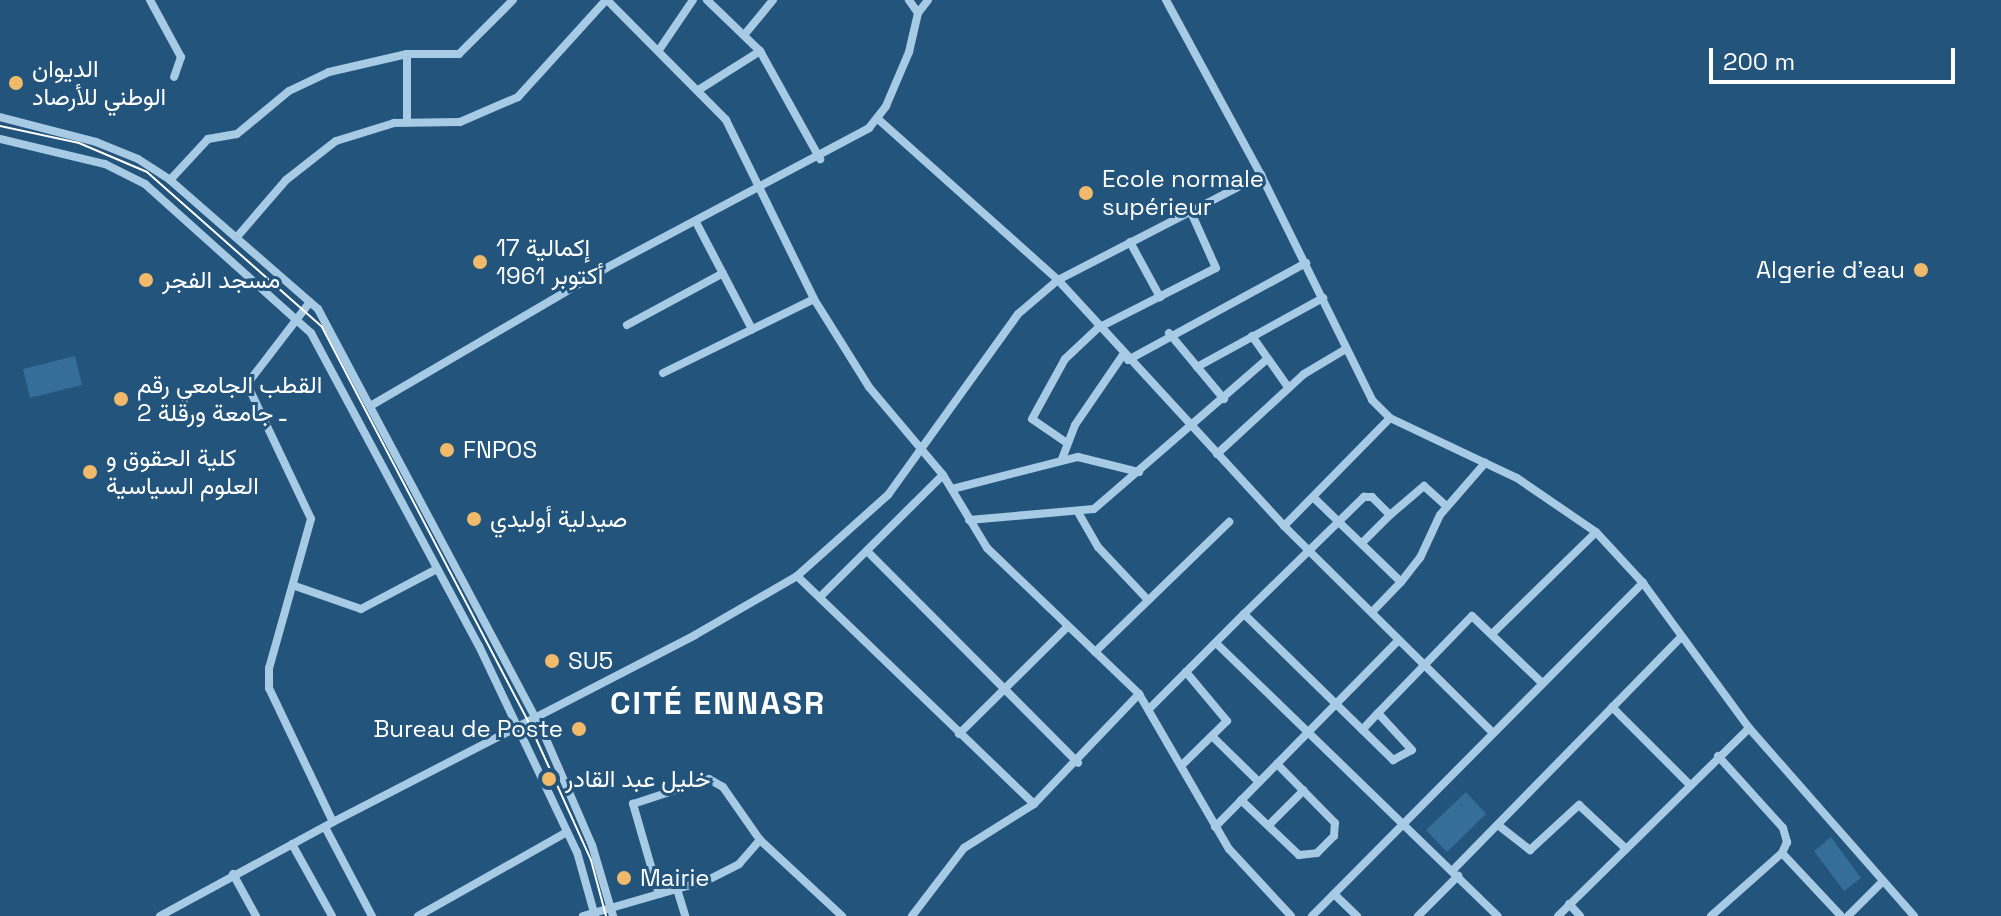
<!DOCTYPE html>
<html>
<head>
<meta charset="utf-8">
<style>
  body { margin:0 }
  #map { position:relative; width:2001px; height:916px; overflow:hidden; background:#23547c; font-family:"Space Grotesk",Vazirmatn,sans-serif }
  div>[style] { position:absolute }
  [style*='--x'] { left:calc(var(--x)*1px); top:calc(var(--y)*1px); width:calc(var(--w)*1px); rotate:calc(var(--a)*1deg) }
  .green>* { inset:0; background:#366e9a }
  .minor>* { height:8px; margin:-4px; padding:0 4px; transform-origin:4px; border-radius:4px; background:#a7cae5 }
  .tram>* { height:2px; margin:-1px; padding:0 1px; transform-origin:1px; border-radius:1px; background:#fff }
  .dots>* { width:22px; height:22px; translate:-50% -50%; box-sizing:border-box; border:4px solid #23547c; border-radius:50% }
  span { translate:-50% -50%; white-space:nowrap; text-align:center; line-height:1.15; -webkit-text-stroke:6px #23547c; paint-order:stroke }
  .poi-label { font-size:24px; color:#fff }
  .left { translate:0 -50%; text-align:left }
  .right { translate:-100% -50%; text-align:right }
  .district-label { font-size:32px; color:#fff; font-weight:700; letter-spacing:2px }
  .scale { position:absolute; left:1709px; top:48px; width:246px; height:36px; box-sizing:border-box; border:4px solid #fff; border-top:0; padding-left:10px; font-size:24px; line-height:28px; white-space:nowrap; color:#fff; -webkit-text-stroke:6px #23547c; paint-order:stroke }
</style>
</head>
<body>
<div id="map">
  <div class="green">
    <i style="clip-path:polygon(75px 356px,82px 385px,30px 398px,23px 369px)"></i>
    <i style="clip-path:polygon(1466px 792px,1486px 814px,1447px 852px,1426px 830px)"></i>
    <i style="clip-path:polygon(1831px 837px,1861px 878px,1844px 891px,1814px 851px)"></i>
  </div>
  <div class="minor">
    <i style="--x:150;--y:0;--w:65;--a:61.5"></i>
    <i style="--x:181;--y:57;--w:21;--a:109"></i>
    <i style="--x:607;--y:0;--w:169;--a:45.2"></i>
    <i style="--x:726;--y:120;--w:199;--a:63.8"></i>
    <i style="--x:814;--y:299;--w:104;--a:58"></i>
    <i style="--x:869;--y:387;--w:115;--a:49.9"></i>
    <i style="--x:943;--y:475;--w:85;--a:58.9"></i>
    <i style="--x:987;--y:548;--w:211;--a:43.8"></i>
    <i style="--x:1139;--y:694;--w:152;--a:133.7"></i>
    <i style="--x:1034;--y:804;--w:329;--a:-136.1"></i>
    <i style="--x:707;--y:0;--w:74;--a:43.9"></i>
    <i style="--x:1166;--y:0;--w:199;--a:61.5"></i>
    <i style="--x:1261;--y:175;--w:251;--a:63.7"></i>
    <i style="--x:1372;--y:400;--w:25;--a:45"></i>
    <i style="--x:1390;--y:418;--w:140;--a:25.3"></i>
    <i style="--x:1517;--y:478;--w:96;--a:34.4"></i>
    <i style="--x:1596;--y:532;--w:69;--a:47.3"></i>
    <i style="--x:1643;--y:583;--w:180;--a:53.8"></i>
    <i style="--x:1749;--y:728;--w:250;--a:48.7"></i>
    <i style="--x:918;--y:13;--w:16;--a:-52"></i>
    <i style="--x:745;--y:34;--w:44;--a:-50.5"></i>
    <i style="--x:659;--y:50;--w:60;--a:-55.8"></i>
    <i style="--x:700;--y:89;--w:71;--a:-32.3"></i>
    <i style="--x:760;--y:51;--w:124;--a:60.9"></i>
    <i style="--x:0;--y:117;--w:99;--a:14.6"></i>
    <i style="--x:96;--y:142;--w:45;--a:22"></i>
    <i style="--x:138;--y:159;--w:38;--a:33"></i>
    <i style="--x:170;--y:180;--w:196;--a:41.1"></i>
    <i style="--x:318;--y:309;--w:479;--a:62"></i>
    <i style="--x:543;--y:732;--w:123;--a:66.6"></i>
    <i style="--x:592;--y:845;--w:74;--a:73.5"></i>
    <i style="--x:878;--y:119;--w:241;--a:41.8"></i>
    <i style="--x:1058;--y:280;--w:334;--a:47.4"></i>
    <i style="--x:1284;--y:526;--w:294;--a:44.7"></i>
    <i style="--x:407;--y:122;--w:68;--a:-90"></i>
    <i style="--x:407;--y:54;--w:52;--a:0"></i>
    <i style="--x:459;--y:54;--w:76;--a:-45"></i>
    <i style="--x:0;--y:139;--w:108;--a:13.4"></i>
    <i style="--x:105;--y:164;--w:45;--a:26.6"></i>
    <i style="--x:145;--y:184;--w:223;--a:41.9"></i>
    <i style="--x:311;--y:333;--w:355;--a:61.8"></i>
    <i style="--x:479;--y:646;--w:228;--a:64.6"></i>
    <i style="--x:577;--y:852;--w:66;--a:74.3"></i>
    <i style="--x:170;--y:180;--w:56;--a:-47.2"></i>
    <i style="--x:208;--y:139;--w:29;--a:-10"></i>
    <i style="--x:237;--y:134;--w:67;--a:-39.6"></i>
    <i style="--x:289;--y:91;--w:44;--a:-25.4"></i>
    <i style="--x:329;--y:72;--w:80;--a:-13"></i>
    <i style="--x:697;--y:224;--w:119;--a:62.4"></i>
    <i style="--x:237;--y:237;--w:75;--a:-49.3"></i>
    <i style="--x:286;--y:180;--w:63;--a:-38"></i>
    <i style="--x:336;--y:141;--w:61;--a:-17.2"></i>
    <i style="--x:394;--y:123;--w:66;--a:-0.9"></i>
    <i style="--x:460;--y:122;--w:63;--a:-23.3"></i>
    <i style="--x:518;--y:97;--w:131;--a:-47.8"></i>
    <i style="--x:1130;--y:242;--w:63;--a:61.4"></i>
    <i style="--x:310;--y:302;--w:103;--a:127.5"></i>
    <i style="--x:247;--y:384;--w:149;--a:64.6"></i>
    <i style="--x:311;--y:519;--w:155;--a:105.7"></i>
    <i style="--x:269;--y:668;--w:20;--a:90"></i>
    <i style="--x:269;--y:688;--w:148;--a:64.5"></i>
    <i style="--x:333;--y:822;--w:407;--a:-27.3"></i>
    <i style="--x:695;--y:635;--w:118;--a:-30"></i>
    <i style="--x:797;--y:576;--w:122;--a:-41.7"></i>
    <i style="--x:888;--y:495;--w:223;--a:-54.3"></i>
    <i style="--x:1018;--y:314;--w:52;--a:-40.4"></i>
    <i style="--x:1058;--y:280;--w:229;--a:-27.3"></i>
    <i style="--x:627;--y:325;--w:109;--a:-28.4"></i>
    <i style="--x:1169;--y:333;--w:86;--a:50.2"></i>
    <i style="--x:1252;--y:336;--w:62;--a:54.8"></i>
    <i style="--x:1128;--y:360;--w:203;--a:-28.6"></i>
    <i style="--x:1197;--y:367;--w:144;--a:-28.7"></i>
    <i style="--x:663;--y:373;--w:168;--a:-26.1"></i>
    <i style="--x:372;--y:405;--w:271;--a:-30.3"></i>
    <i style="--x:606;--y:268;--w:298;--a:-28"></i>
    <i style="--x:869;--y:128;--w:28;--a:-52"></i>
    <i style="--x:886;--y:106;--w:59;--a:-66.9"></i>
    <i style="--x:909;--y:52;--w:40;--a:-77"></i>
    <i style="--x:918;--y:13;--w:16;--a:-125"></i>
    <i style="--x:1067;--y:443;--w:42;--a:-145.6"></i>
    <i style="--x:1032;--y:419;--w:68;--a:-61.2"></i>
    <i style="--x:1065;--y:359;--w:45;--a:-43.2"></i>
    <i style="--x:1098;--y:328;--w:132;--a:-27"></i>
    <i style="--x:1216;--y:268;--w:64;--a:-114.1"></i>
    <i style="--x:1217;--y:454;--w:118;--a:-42.6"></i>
    <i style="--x:1304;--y:374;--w:49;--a:-30.8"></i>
    <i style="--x:1062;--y:459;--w:36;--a:-69"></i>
    <i style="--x:1075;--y:425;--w:85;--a:-55.6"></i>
    <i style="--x:952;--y:489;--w:130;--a:-14.3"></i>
    <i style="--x:1078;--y:457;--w:63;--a:13.8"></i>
    <i style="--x:1313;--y:497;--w:122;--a:44"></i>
    <i style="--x:1401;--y:582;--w:42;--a:134"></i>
    <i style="--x:1079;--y:514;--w:38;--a:60"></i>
    <i style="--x:1098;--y:547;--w:73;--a:46.7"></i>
    <i style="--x:969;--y:520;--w:125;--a:-5"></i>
    <i style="--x:1094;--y:509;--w:228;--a:-40.9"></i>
    <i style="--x:1284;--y:526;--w:151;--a:-45.5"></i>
    <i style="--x:1362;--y:543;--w:40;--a:-45"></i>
    <i style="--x:867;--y:551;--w:299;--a:45.1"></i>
    <i style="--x:1401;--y:582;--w:31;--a:-52"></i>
    <i style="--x:1420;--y:558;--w:47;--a:-65.1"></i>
    <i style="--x:1440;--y:515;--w:69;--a:-49.1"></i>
    <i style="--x:295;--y:586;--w:70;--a:19.2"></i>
    <i style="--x:361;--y:609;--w:86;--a:-27.8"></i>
    <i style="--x:820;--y:597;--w:173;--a:-44.8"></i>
    <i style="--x:1244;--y:614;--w:168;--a:-44.3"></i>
    <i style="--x:1364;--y:497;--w:8;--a:0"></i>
    <i style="--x:1372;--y:497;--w:25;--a:45"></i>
    <i style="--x:1390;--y:515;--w:45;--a:-40.5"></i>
    <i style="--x:1424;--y:486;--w:30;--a:42"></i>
    <i style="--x:1493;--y:633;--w:144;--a:-44.4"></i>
    <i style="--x:1216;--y:643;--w:392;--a:44.1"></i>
    <i style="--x:1095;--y:652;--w:187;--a:-44.1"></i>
    <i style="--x:1139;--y:694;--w:179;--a:59.9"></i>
    <i style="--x:1229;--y:849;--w:91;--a:47.2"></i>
    <i style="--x:1151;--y:707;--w:132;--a:-45"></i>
    <i style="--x:1244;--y:614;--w:209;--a:44.4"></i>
    <i style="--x:1393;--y:760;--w:21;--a:-28"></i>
    <i style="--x:1412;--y:750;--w:50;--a:-132.6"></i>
    <i style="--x:1378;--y:713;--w:23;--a:133"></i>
    <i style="--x:1612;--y:707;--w:109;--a:45"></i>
    <i style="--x:1378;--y:713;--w:135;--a:-45.9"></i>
    <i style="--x:1472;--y:616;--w:97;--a:43.7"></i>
    <i style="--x:959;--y:734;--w:151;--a:-44.7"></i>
    <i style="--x:1213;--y:737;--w:64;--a:44.4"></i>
    <i style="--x:1718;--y:756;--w:97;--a:47.9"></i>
    <i style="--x:1783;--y:828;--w:15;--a:74"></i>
    <i style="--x:1787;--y:842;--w:12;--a:114"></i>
    <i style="--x:1782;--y:853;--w:86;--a:46.9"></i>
    <i style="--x:1182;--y:765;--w:63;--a:-44.4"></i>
    <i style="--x:1227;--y:721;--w:64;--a:-129.9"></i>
    <i style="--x:1241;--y:800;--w:80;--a:43.5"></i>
    <i style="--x:1299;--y:855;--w:18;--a:-6"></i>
    <i style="--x:1317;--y:853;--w:24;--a:-45"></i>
    <i style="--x:1334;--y:836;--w:13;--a:-86"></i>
    <i style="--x:1335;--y:823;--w:83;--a:-134.5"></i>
    <i style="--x:1269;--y:825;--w:49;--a:-45"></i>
    <i style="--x:1498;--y:825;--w:41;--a:38"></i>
    <i style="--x:1530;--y:850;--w:67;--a:-42.6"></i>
    <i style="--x:1579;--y:805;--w:62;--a:43"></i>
    <i style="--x:325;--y:827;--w:101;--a:62.2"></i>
    <i style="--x:1215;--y:827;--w:262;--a:-45.5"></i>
    <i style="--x:292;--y:844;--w:82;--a:60.9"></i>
    <i style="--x:1452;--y:871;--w:327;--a:-45.6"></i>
    <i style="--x:233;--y:874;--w:48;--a:61.3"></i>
    <i style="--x:677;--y:889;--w:28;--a:73"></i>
    <i style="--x:659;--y:894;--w:94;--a:-106.1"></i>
    <i style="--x:633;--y:804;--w:80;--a:-18.2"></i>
    <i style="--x:709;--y:779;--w:16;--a:30"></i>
    <i style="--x:723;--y:787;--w:65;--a:55.1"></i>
    <i style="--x:760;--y:840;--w:112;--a:42.8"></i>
    <i style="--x:1334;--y:894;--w:32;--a:44"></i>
    <i style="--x:1569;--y:904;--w:16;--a:47"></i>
    <i style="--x:160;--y:916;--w:197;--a:-28.5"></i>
    <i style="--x:418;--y:916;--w:171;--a:-29.4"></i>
    <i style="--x:583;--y:916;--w:130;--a:-16.1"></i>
    <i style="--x:708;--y:880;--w:35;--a:-27"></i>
    <i style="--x:739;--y:864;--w:32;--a:-49"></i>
    <i style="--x:912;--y:916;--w:86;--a:-52.6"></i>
    <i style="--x:964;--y:848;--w:83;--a:-32.2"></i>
    <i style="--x:1312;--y:916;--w:470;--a:-45.2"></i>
    <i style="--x:1418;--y:916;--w:57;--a:-45"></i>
    <i style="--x:1558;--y:916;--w:268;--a:-44.5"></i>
    <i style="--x:1711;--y:916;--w:95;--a:-41.6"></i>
    <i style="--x:1848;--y:916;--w:48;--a:-45"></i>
  </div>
  <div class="tram">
    <i style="--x:0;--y:126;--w:81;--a:12.1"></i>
    <i style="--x:79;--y:143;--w:74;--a:23.1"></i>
    <i style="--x:147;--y:172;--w:234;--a:41.5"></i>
    <i style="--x:322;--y:327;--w:445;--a:62.4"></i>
    <i style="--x:528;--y:721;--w:153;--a:65.6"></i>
    <i style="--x:591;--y:860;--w:58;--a:75"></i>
  </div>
  <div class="dots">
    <i style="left:16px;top:83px;background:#f0ba6a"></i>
    <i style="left:1086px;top:193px;background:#f0ba6a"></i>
    <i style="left:480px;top:262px;background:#f0ba6a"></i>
    <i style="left:1921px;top:270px;background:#f0ba6a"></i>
    <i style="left:146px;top:280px;background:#f0ba6a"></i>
    <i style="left:121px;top:399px;background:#f0ba6a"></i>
    <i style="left:447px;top:450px;background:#f0ba6a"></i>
    <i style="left:90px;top:472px;background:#f0ba6a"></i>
    <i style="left:474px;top:519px;background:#f0ba6a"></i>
    <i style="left:552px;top:661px;background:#f0ba6a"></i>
    <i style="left:579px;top:729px;background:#f0ba6a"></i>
    <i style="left:549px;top:779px;background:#f0ba6a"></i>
    <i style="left:624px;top:878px;background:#f0ba6a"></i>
  </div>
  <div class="poi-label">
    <span class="left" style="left:32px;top:83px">الديوان<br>الوطني للأرصاد</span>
    <span class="left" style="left:1102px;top:193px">Ecole normale<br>supérieur</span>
    <span class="left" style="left:496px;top:262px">إكمالية 17<br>أكتوبر 1961</span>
    <span class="right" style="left:1905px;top:270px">Algerie d'eau</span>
    <span class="left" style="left:162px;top:280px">مسجد الفجر</span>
    <span class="left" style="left:137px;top:399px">القطب الجامعي رقم<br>2 ـ جامعة ورقلة</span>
    <span class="left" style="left:463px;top:450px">FNPOS</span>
    <span class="left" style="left:106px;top:472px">كلية الحقوق و<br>العلوم السياسية</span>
    <span class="left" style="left:490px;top:519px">صيدلية أوليدي</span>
    <span class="left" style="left:568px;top:661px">SU5</span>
    <span class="right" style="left:563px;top:729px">Bureau de Poste</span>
    <span class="left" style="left:565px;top:779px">خليل عبد القادر</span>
    <span class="left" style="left:640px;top:878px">Mairie</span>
  </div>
  <div class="district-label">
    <span style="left:718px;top:703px">CITÉ ENNASR</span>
  </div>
  <div class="scale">200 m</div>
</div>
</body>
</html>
